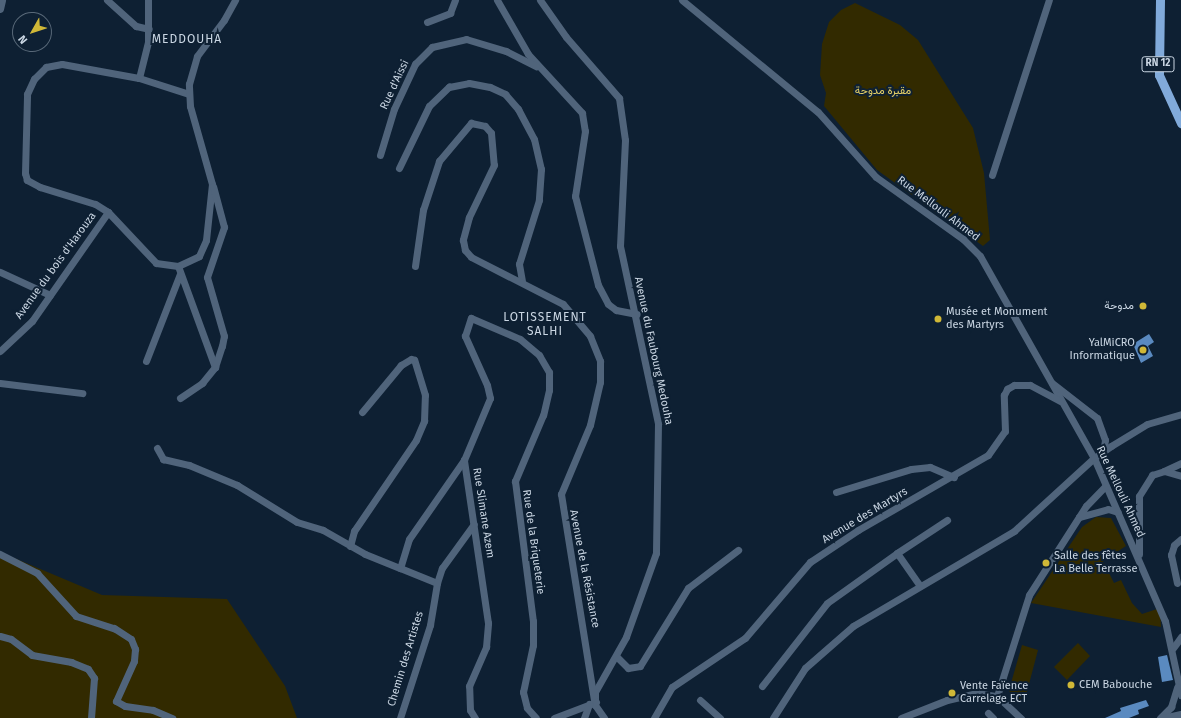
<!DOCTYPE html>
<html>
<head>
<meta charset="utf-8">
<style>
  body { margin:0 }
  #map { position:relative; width:1181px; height:718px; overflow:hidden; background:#0e2033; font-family:"Fira Sans",Vazirmatn,sans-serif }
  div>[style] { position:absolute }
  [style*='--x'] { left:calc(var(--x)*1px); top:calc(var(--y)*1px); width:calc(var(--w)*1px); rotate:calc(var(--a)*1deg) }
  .green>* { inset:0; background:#322a00 }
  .building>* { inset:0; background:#5a8ac0 }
  .minor>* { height:7px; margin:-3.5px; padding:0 3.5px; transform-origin:3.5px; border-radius:3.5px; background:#50647b }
  .major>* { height:9px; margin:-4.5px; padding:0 4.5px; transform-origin:4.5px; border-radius:4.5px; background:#81aada }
  .dots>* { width:11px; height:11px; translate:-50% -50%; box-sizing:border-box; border:2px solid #0e2033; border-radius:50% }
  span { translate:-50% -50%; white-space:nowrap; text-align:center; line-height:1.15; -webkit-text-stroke:4px #0e2033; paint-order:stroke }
  .shield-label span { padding:1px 3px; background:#0e2033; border:1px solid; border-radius:3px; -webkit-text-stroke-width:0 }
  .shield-label { font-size:10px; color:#cad6e3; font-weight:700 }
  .street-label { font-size:11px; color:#cad6e3 }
  .park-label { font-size:11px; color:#e5d067 }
  .poi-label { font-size:11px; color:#cad6e3 }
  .right { translate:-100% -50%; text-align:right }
  .left { translate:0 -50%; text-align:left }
  .neighbourhood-label { font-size:12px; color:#cad6e3; letter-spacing:1px }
  .north { position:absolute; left:12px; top:12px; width:40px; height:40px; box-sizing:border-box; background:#0e2033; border:1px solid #596979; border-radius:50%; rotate:231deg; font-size:11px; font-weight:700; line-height:16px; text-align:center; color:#cad6e3 }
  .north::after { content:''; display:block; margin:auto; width:14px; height:18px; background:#d0b837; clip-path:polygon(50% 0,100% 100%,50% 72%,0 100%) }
</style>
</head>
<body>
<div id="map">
  <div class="green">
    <i style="clip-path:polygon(855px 3px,900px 25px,918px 40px,973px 128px,984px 173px,990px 240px,983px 246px,877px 170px,824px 106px,826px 93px,820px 75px,822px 44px,829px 22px,841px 10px)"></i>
    <i style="clip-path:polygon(1096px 517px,1111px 518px,1126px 546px,1103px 561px,1114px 583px,1121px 580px,1132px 603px,1142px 614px,1160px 608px,1161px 627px,1031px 603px,1082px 527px)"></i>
    <i style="clip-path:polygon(0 552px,102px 595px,227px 599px,285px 686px,297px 718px,0 718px)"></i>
    <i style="clip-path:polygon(1078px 643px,1090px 656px,1067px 680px,1054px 667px)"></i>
    <i style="clip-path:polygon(1022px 645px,1038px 650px,1024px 703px,1011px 696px,1009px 690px)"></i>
  </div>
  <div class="building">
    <i style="clip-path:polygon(1149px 334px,1154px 342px,1148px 346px,1153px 356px,1141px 363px,1133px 344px)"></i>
    <i style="clip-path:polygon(1167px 655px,1173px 680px,1162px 682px,1158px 657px)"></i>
    <i style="clip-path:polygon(1146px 700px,1149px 706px,1138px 710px,1139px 714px,1129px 718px,1105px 718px,1121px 711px,1120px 708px)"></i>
  </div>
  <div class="minor">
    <i style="--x:107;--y:0;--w:39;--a:42"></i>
    <i style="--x:136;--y:26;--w:13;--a:13"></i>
    <i style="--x:497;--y:0;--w:62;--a:60.1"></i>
    <i style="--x:528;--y:54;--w:80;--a:47.5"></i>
    <i style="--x:582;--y:113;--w:18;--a:81"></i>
    <i style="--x:585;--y:131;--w:66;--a:98.7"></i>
    <i style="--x:575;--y:196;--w:92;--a:75.5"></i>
    <i style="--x:598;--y:285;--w:21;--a:62"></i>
    <i style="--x:608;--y:304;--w:10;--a:37"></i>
    <i style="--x:616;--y:310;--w:21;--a:11"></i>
    <i style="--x:540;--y:0;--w:45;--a:54.9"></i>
    <i style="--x:566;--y:37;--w:81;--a:49"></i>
    <i style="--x:619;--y:98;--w:42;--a:81.9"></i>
    <i style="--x:625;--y:140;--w:106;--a:92.7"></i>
    <i style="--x:620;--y:246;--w:182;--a:77.9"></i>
    <i style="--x:658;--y:424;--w:129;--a:90.9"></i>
    <i style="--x:656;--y:553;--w:89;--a:109.7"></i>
    <i style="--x:626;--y:637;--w:63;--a:119.4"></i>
    <i style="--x:595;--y:692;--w:13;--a:90"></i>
    <i style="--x:595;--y:705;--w:16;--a:55"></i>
    <i style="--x:682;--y:0;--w:176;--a:39.5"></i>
    <i style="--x:818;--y:112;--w:87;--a:48.3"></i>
    <i style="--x:876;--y:177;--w:107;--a:35.5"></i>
    <i style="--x:963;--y:239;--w:24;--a:45"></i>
    <i style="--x:980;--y:256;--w:232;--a:60.6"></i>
    <i style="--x:1094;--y:458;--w:178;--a:66.5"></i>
    <i style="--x:1165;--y:621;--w:76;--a:77.8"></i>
    <i style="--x:0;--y:9;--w:9;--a:-77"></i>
    <i style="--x:427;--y:22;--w:25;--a:-21"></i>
    <i style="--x:450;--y:13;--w:14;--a:-69"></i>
    <i style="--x:139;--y:78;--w:37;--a:-76"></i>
    <i style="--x:148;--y:42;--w:42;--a:-90"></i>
    <i style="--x:380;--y:155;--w:48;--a:-73.1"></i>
    <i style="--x:394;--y:109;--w:50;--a:-65"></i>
    <i style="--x:415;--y:64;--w:24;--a:-45"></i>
    <i style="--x:432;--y:47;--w:35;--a:-13"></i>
    <i style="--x:466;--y:39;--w:42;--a:16.7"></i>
    <i style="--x:506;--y:51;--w:34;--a:27"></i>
    <i style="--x:399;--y:168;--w:69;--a:-64.2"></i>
    <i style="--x:429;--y:106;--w:28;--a:-44"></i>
    <i style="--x:449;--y:87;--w:20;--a:-11"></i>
    <i style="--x:469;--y:83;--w:21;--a:11"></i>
    <i style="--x:490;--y:87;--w:17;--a:25"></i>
    <i style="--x:505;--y:94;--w:20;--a:49"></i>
    <i style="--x:518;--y:109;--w:34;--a:62"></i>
    <i style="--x:534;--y:139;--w:31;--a:77"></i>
    <i style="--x:541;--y:169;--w:31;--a:94"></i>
    <i style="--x:539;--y:200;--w:67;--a:107.4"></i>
    <i style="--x:519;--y:264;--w:17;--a:80"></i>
    <i style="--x:992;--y:175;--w:184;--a:-72"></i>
    <i style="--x:108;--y:212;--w:15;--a:-148"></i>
    <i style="--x:95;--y:204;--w:58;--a:-162.8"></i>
    <i style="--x:40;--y:187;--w:15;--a:-152"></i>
    <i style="--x:27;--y:180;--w:7;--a:-106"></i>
    <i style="--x:25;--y:173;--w:79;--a:-88.5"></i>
    <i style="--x:27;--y:94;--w:17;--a:-65"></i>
    <i style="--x:34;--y:79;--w:17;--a:-45"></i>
    <i style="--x:46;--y:67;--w:16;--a:-11"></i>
    <i style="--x:62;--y:64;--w:78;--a:10.3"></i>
    <i style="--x:139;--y:78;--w:52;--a:17.7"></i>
    <i style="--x:178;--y:266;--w:108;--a:69.9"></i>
    <i style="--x:415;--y:266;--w:57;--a:-81.9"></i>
    <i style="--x:423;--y:210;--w:52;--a:-71.9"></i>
    <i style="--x:439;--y:161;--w:50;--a:-49.9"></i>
    <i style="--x:471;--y:123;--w:14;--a:12"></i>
    <i style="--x:485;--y:126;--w:9;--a:49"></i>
    <i style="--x:491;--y:133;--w:32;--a:85"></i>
    <i style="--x:494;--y:165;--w:58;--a:115.7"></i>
    <i style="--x:469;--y:217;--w:24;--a:105"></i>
    <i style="--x:463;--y:240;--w:10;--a:79"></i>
    <i style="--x:465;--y:250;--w:9;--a:49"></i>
    <i style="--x:471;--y:257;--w:103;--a:27.1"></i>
    <i style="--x:563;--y:304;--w:42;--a:49.8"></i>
    <i style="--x:590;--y:336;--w:27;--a:68"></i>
    <i style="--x:600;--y:361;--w:21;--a:90"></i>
    <i style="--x:600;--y:382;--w:44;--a:103.1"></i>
    <i style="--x:590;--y:425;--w:75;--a:112.8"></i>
    <i style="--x:561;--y:494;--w:208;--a:80.9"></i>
    <i style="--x:0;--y:272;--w:55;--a:24.7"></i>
    <i style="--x:0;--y:351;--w:44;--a:-43.2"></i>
    <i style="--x:32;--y:321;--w:133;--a:-55.1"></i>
    <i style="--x:108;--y:212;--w:70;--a:46.7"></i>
    <i style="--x:156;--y:263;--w:22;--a:8"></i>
    <i style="--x:178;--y:266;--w:23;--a:-25"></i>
    <i style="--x:199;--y:256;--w:17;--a:-66"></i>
    <i style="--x:206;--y:240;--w:56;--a:-83.9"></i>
    <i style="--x:212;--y:184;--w:81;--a:-105.8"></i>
    <i style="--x:190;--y:106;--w:22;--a:-93"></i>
    <i style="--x:189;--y:84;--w:29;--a:-74"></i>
    <i style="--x:197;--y:56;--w:45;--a:-53.1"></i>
    <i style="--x:224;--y:20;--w:23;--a:-61"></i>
    <i style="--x:146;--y:361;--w:93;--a:-68.7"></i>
    <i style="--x:0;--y:383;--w:83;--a:7"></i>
    <i style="--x:1052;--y:383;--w:57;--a:37.9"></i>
    <i style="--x:1097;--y:418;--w:23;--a:70"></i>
    <i style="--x:1105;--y:440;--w:12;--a:99"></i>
    <i style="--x:180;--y:398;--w:27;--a:-34"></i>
    <i style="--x:202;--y:383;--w:21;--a:-51"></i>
    <i style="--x:215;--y:367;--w:22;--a:-72"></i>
    <i style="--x:222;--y:346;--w:10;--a:-79"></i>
    <i style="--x:224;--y:336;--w:61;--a:-106.1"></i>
    <i style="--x:207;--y:277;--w:53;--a:-71.2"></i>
    <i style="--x:224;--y:227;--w:42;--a:-105"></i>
    <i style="--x:157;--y:448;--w:13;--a:61"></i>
    <i style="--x:163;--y:459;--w:27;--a:13"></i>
    <i style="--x:189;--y:465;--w:52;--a:22.6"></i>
    <i style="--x:237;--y:485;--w:70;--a:31.7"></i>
    <i style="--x:297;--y:522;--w:27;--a:17"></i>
    <i style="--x:323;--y:530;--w:48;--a:29.7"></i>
    <i style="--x:365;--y:554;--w:38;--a:22"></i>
    <i style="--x:464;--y:460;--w:96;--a:124.8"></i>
    <i style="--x:409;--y:539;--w:30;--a:107"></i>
    <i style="--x:400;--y:568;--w:40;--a:22"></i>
    <i style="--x:437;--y:583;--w:16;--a:-72"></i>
    <i style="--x:442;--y:568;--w:54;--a:-54"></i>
    <i style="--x:1164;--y:471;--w:19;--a:-25"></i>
    <i style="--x:836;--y:492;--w:78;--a:-17"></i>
    <i style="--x:911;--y:469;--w:19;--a:-6"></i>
    <i style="--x:930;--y:467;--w:26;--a:23"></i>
    <i style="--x:1079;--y:517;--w:30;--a:-15"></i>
    <i style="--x:1108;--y:509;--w:10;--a:17"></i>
    <i style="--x:350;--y:546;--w:16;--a:-75"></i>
    <i style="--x:354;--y:531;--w:110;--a:-55.7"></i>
    <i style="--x:416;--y:440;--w:21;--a:-67"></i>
    <i style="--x:424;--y:421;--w:26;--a:-88"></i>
    <i style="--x:425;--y:395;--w:37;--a:-107"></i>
    <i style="--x:414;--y:360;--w:3;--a:-162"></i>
    <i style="--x:411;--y:359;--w:12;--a:149"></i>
    <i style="--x:401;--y:365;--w:61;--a:129.7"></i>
    <i style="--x:897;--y:553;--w:60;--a:-33.4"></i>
    <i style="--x:0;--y:554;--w:42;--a:27.2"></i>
    <i style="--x:37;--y:573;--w:58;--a:47.8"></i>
    <i style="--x:76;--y:616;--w:40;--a:18"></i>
    <i style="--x:114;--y:628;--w:20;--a:33"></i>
    <i style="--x:131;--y:639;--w:11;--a:68"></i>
    <i style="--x:135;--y:649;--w:12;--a:95"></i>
    <i style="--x:134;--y:661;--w:44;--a:114.2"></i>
    <i style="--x:116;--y:701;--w:10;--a:29"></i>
    <i style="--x:125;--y:706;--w:28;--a:8"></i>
    <i style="--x:153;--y:710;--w:21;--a:23"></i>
    <i style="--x:1139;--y:554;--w:58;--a:-90"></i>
    <i style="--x:1139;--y:496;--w:25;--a:-58"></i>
    <i style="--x:1152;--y:475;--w:13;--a:-18"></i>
    <i style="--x:1164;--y:471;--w:18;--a:16"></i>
    <i style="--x:1177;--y:583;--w:29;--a:-102"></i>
    <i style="--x:1171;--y:555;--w:10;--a:-73"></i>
    <i style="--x:1174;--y:545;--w:9;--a:-41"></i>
    <i style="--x:0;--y:636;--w:11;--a:15"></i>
    <i style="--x:11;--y:639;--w:26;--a:37"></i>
    <i style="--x:32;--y:655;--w:40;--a:10"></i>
    <i style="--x:71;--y:662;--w:18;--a:22"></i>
    <i style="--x:88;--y:669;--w:11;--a:56"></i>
    <i style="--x:94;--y:678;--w:40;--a:94.3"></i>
    <i style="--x:1173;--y:648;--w:14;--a:-54"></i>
    <i style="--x:616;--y:656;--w:17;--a:45"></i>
    <i style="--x:628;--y:668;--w:12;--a:-9"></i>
    <i style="--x:640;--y:666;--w:92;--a:-58.4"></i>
    <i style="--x:688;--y:588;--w:63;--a:-37.2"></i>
    <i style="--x:762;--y:686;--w:105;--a:-51.9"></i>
    <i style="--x:827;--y:603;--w:86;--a:-35.5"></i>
    <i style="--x:897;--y:553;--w:40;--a:55.1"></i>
    <i style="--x:997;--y:696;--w:106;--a:-72.4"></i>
    <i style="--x:1029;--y:595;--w:106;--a:-57.4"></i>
    <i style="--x:1086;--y:506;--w:28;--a:-46"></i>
    <i style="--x:997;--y:696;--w:33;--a:43"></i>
    <i style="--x:700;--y:700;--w:27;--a:42"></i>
    <i style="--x:988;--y:713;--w:7;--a:45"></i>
    <i style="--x:400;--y:718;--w:98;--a:-72.1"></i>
    <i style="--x:430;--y:625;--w:43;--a:-80.5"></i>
    <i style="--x:475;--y:718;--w:9;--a:-122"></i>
    <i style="--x:470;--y:710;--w:24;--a:-92"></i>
    <i style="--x:469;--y:686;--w:43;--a:-66.4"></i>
    <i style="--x:486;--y:647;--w:24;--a:-85"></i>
    <i style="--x:488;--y:623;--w:165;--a:-98.4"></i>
    <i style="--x:464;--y:460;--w:67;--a:-67.2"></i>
    <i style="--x:490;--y:398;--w:13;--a:-103"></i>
    <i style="--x:487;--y:385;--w:54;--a:-114.2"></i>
    <i style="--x:465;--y:336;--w:19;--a:-72"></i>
    <i style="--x:471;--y:318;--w:53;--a:23.2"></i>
    <i style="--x:520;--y:339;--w:25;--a:40"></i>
    <i style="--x:539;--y:355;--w:20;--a:60"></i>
    <i style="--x:549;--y:372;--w:18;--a:90"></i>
    <i style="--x:549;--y:390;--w:26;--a:103"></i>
    <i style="--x:543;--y:415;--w:72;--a:113"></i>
    <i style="--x:515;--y:481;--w:141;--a:82.7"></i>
    <i style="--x:533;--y:621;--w:24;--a:90"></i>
    <i style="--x:533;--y:645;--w:48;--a:102"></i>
    <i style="--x:523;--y:692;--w:16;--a:76"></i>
    <i style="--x:527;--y:708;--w:13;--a:48"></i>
    <i style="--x:554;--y:718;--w:45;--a:-20.9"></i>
    <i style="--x:584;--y:718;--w:15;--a:-70"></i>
    <i style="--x:654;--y:718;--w:36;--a:-60"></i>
    <i style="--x:672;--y:687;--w:88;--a:-33.9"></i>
    <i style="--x:745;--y:638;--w:100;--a:-49.5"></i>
    <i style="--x:810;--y:562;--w:58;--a:-33.7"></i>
    <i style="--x:858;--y:530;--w:150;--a:-30"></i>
    <i style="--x:988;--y:455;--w:29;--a:-55"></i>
    <i style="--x:1005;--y:431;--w:36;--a:-92"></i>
    <i style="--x:1004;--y:395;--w:7;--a:-63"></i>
    <i style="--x:1007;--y:389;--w:8;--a:-30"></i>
    <i style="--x:1014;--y:385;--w:16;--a:0"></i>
    <i style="--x:1030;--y:385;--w:34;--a:28"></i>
    <i style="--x:773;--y:718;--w:59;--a:-57.4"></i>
    <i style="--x:805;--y:668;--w:64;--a:-41.2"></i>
    <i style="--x:853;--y:626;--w:187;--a:-30.5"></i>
    <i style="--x:1014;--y:531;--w:108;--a:-42.4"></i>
    <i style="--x:1094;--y:458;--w:21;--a:-35"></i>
    <i style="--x:1111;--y:446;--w:42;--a:-31.4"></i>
    <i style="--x:1147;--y:424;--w:35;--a:-16"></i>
    <i style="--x:901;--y:718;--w:49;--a:-21.4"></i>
    <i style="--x:947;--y:700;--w:31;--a:-13"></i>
    <i style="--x:977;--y:693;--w:20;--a:9"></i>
    <i style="--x:1160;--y:718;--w:16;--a:-45"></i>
    <i style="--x:1171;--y:707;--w:21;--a:-73"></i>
    <i style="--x:1163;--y:718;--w:18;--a:-13"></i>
  </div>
  <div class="major">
    <i style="--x:1160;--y:0;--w:75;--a:90.8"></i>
    <i style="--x:1159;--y:75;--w:53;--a:65.4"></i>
  </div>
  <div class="dots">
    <i style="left:1143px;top:306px;background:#d0b837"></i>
    <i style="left:938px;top:319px;background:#d0b837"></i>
    <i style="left:1143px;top:350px;background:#d0b837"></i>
    <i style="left:1046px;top:563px;background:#d0b837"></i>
    <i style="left:1071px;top:685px;background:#d0b837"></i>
    <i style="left:952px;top:693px;background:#d0b837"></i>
  </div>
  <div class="shield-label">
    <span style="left:1158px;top:64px">RN 12</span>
  </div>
  <div class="street-label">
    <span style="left:395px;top:85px;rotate:-65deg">Rue d'Aissi</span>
    <span style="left:938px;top:209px;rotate:37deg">Rue Mellouli Ahmed</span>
    <span style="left:56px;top:266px;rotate:-54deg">Avenue du bois d'Harouza</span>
    <span style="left:653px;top:351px;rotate:78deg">Avenue du Faubourg Medouha</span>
    <span style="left:1120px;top:492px;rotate:65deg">Rue Mellouli Ahmed</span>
    <span style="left:483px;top:513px;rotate:81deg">Rue Slimane Azem</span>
    <span style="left:865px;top:516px;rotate:-31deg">Avenue des Martyrs</span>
    <span style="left:533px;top:542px;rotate:82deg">Rue de la Briqueterie</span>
    <span style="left:584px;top:569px;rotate:79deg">Avenue de la Résistance</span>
    <span style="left:406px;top:659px;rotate:-73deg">Chemin des Artistes</span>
  </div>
  <div class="park-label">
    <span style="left:883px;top:91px">مقبرة مدوحة</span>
  </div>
  <div class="poi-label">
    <span class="right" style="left:1134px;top:306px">مدوحة</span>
    <span class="left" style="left:946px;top:319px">Musée et Monument<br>des Martyrs</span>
    <span class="right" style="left:1135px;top:350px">YalMiCRO<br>Informatique</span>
    <span class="left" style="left:1054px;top:563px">Salle des fêtes<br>La Belle Terrasse</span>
    <span class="left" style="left:1079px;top:685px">CEM Babouche</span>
    <span class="left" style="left:960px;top:693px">Vente Faïence<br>Carrelage ECT</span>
  </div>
  <div class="neighbourhood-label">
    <span style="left:187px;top:40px">MEDDOUHA</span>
    <span style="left:545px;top:325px">LOTISSEMENT<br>SALHI</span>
  </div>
  <div class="north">N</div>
</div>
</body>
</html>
